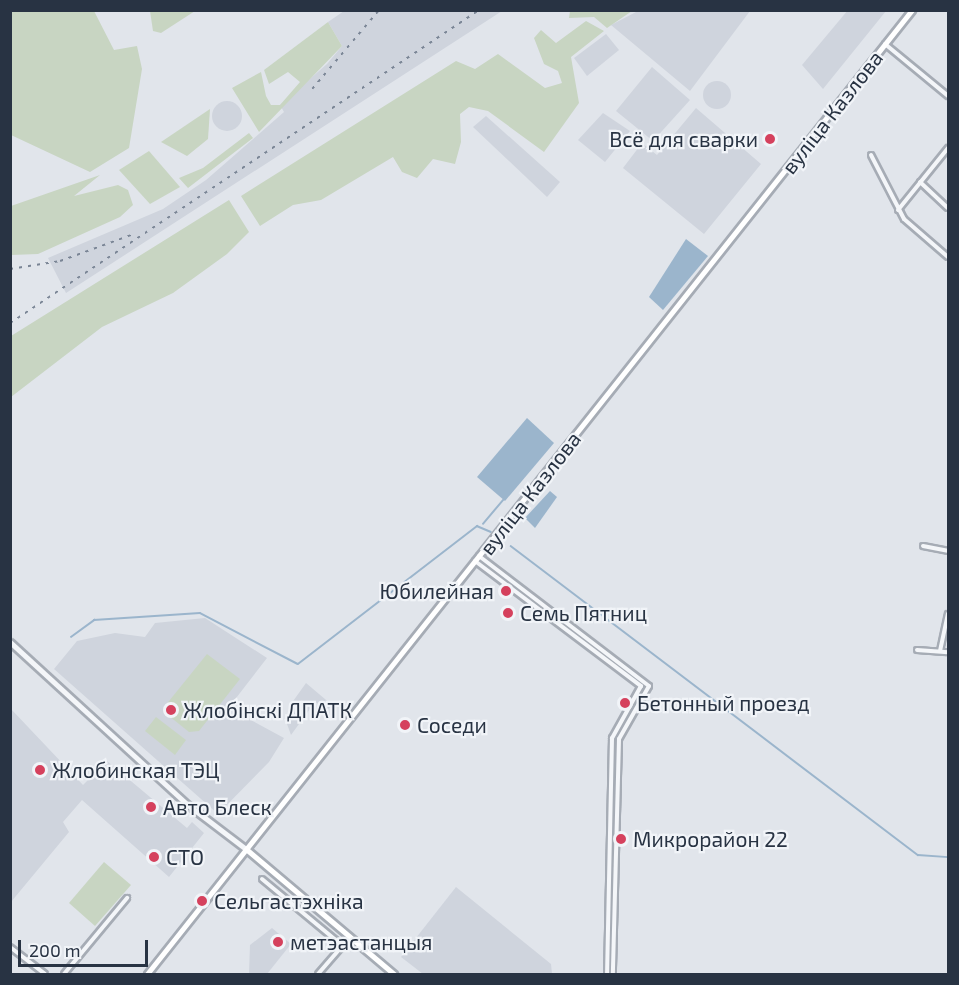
<!DOCTYPE html>
<html>
<head>
<meta charset="utf-8">
<style>
  body { margin:0 }
  #map { position:relative; width:959px; height:985px; overflow:hidden; background:#e1e5eb; font-family:"Exo 2",sans-serif }
  div>[style] { position:absolute }
  [style*='--x'] { left:calc(var(--x)*1px); top:calc(var(--y)*1px); width:calc(var(--w)*1px); rotate:calc(var(--a)*1deg) }
  .built>* { inset:0; background:#cfd4dd }
  .round { border-radius:50% }
  .green>* { inset:0; background:#c8d5c2 }
  .water>* { inset:0; background:#9bb5cc }
  .stream>* { height:1.5px; margin:-0.75px; padding:0 0.75px; transform-origin:0.75px; border-radius:0.75px; background:#9bb5cc }
  .roads { filter:drop-shadow(2px 0 #a6acb5) drop-shadow(-2px 0 #a6acb5) drop-shadow(0 2px #a6acb5) drop-shadow(0 -2px #a6acb5) }
  .minor>* { height:4px; margin:-2px; padding:0 2px; transform-origin:2px; border-radius:2px; background:#f4f6f9 }
  .tertiary>* { height:5px; margin:-2.5px; padding:0 2.5px; transform-origin:2.5px; border-radius:2.5px; background:#f4f6f9 }
  .secondary>* { height:5px; margin:-2.5px; padding:0 2.5px; transform-origin:2.5px; border-radius:2.5px; background:#fff }
  .rail>* { height:1.5px; margin-top:-0.75px; transform-origin:0; background:repeating-linear-gradient(90deg,#7a8595 0 3px,transparent 0 9px) }
  .dots>* { width:16px; height:16px; translate:-50% -50%; box-sizing:border-box; border:3px solid #f1f4f8; border-radius:50% }
  span { translate:-50% -50%; white-space:nowrap; text-align:center; line-height:1.15; -webkit-text-stroke:4.5px #f1f4f8; paint-order:stroke }
  .street-label { font-size:21px; color:#283343 }
  .poi-label { font-size:21px; color:#283343 }
  .right { translate:-100% -50%; text-align:right }
  .left { translate:0 -50%; text-align:left }
  .frame { position:absolute; inset:0; border:12px solid #283343; pointer-events:none }
  .scale { position:absolute; left:18px; top:940px; width:130px; height:27px; box-sizing:border-box; border:3px solid #283343; border-top:0; padding-left:8px; font-size:18px; line-height:21px; white-space:nowrap; color:#283343; -webkit-text-stroke:4px #f1f4f8; paint-order:stroke }
</style>
</head>
<body>
<div id="map">
  <div class="built">
    <i style="clip-path:polygon(848px 10px,886px 11px,823px 89px,802px 65px)"></i>
    <i style="clip-path:polygon(344px 11px,502px 11px,66px 293px,48px 258px,163px 209px,206px 180px,284px 112px,280px 105px,327px 64px,342px 46px,328px 22px)"></i>
    <i style="clip-path:polygon(638px 11px,638px 10px,750px 11px,690px 91px,611px 25px)"></i>
    <i style="clip-path:polygon(606px 34px,619px 50px,587px 76px,574px 58px)"></i>
    <i style="clip-path:polygon(652px 67px,690px 100px,653px 141px,616px 111px)"></i>
    <i class="round" style="left:703px;top:81px;width:28px;height:28px"></i>
    <i class="round" style="left:212px;top:101px;width:30px;height:30px"></i>
    <i style="clip-path:polygon(696px 108px,761px 164px,704px 234px,623px 168px,642px 143px,657px 155px)"></i>
    <i style="clip-path:polygon(603px 113px,630px 131px,605px 162px,578px 140px)"></i>
    <i style="clip-path:polygon(486px 116px,560px 182px,547px 197px,473px 127px)"></i>
    <i style="clip-path:polygon(205px 618px,267px 658px,233px 702px,247px 718px,284px 738px,269px 762px,218px 814px,54px 669px,77px 641px,115px 633px,145px 637px,155px 623px)"></i>
    <i style="clip-path:polygon(306px 683px,332px 705px,328px 709px,315px 702px,291px 735px,287px 724px,291px 704px)"></i>
    <i style="clip-path:polygon(11px 709px,83px 785px,107px 761px,187px 828px,192px 822px,204px 833px,169px 877px,82px 800px,63px 822px,69px 832px,11px 902px)"></i>
    <i style="clip-path:polygon(456px 887px,551px 964px,552px 974px,423px 974px,401px 957px)"></i>
    <i style="clip-path:polygon(272px 928px,291px 944px,267px 974px,249px 974px,250px 945px)"></i>
  </div>
  <div class="green">
    <i style="clip-path:polygon(10px 11px,94px 11px,114px 50px,137px 46px,142px 69px,129px 148px,90px 172px,11px 135px)"></i>
    <i style="clip-path:polygon(150px 11px,150px 10px,195px 11px,161px 33px,153px 31px)"></i>
    <i style="clip-path:polygon(570px 11px,570px 10px,632px 11px,607px 28px,594px 17px,569px 18px)"></i>
    <i style="clip-path:polygon(586px 21px,604px 31px,571px 57px,579px 103px,544px 152px,488px 111px,469px 107px,460px 114px,461px 142px,455px 164px,433px 159px,417px 178px,402px 172px,393px 157px,321px 200px,293px 205px,260px 226px,241px 196px,456px 61px,475px 69px,498px 54px,545px 88px,562px 83px,558px 71px,544px 64px,534px 38px,541px 30px,556px 43px)"></i>
    <i style="clip-path:polygon(328px 22px,342px 46px,259px 132px,232px 88px,261px 72px,266px 96px,271px 105px,280px 105px,300px 82px,288px 72px,269px 84px,264px 70px)"></i>
    <i style="clip-path:polygon(210px 109px,208px 139px,187px 156px,161px 142px)"></i>
    <i style="clip-path:polygon(249px 133px,253px 138px,188px 188px,179px 178px,203px 168px)"></i>
    <i style="clip-path:polygon(149px 151px,180px 187px,150px 204px,119px 170px)"></i>
    <i style="clip-path:polygon(100px 175px,74px 196px,118px 185px,128px 190px,133px 205px,120px 217px,38px 254px,11px 255px,11px 206px)"></i>
    <i style="clip-path:polygon(229px 200px,249px 232px,227px 254px,173px 293px,102px 327px,11px 397px,11px 336px)"></i>
    <i style="clip-path:polygon(207px 654px,240px 679px,199px 731px,189px 732px,169px 716px,165px 706px)"></i>
    <i style="clip-path:polygon(156px 717px,186px 740px,175px 755px,145px 731px)"></i>
    <i style="clip-path:polygon(104px 862px,131px 885px,95px 926px,69px 903px)"></i>
  </div>
  <div class="water">
    <i style="clip-path:polygon(686px 239px,708px 256px,663px 310px,649px 297px)"></i>
    <i style="clip-path:polygon(527px 418px,554px 443px,505px 501px,477px 477px)"></i>
    <i style="clip-path:polygon(550px 491px,557px 497px,535px 528px,525px 518px)"></i>
  </div>
  <div class="stream">
    <i style="--x:483;--y:524;--w:31;--a:-50"></i>
    <i style="--x:511;--y:546;--w:511;--a:37.21"></i>
    <i style="--x:918;--y:855;--w:30;--a:4"></i>
    <i style="--x:71;--y:637;--w:29;--a:-36"></i>
    <i style="--x:94;--y:620;--w:106;--a:-3.8"></i>
    <i style="--x:200;--y:613;--w:110;--a:27.5"></i>
    <i style="--x:298;--y:664;--w:226;--a:-37.6"></i>
    <i style="--x:477;--y:526;--w:15;--a:23"></i>
  </div>
  <div class="roads">
    <div class="minor">
      <i style="--x:885;--y:44;--w:82;--a:39.5"></i>
      <i style="--x:871;--y:155;--w:72;--a:62.7"></i>
      <i style="--x:904;--y:219;--w:58;--a:40.8"></i>
      <i style="--x:920;--y:182;--w:38;--a:43"></i>
      <i style="--x:898;--y:210;--w:80;--a:-51.1"></i>
      <i style="--x:923;--y:546;--w:25;--a:11"></i>
      <i style="--x:479;--y:556;--w:214;--a:37.4"></i>
      <i style="--x:649;--y:686;--w:61;--a:119.5"></i>
      <i style="--x:619;--y:739;--w:235;--a:91.5"></i>
      <i style="--x:475;--y:561;--w:208;--a:37"></i>
      <i style="--x:641;--y:686;--w:60;--a:119.1"></i>
      <i style="--x:612;--y:738;--w:236;--a:91.2"></i>
      <i style="--x:917;--y:650;--w:31;--a:4"></i>
      <i style="--x:940;--y:651;--w:38;--a:-78"></i>
      <i style="--x:262;--y:879;--w:105;--a:39.6"></i>
      <i style="--x:10;--y:947;--w:44;--a:37.6"></i>
      <i style="--x:64;--y:974;--w:99;--a:-50.3"></i>
      <i style="--x:318;--y:974;--w:49;--a:-49.1"></i>
    </div>
    <div class="tertiary">
      <i style="--x:10;--y:642;--w:241;--a:42.5"></i>
      <i style="--x:188;--y:805;--w:73;--a:37.2"></i>
    </div>
    <div class="secondary">
      <i style="--x:246;--y:849;--w:194;--a:40.2"></i>
      <i style="--x:147;--y:974;--w:1231;--a:-51.57"></i>
    </div>
  </div>
  <div class="rail">
    <i style="--x:312;--y:89;--w:104;--a:-49.7"></i>
    <i style="--x:10;--y:269;--w:51;--a:-9.1"></i>
    <i style="--x:60;--y:261;--w:76;--a:-20.1"></i>
    <i style="--x:10;--y:323;--w:564;--a:-33.72"></i>
  </div>
  <div class="dots">
    <i style="left:770px;top:139px;background:#d5415d"></i>
    <i style="left:506px;top:591px;background:#d5415d"></i>
    <i style="left:508px;top:613px;background:#d5415d"></i>
    <i style="left:625px;top:703px;background:#d5415d"></i>
    <i style="left:171px;top:710px;background:#d5415d"></i>
    <i style="left:405px;top:725px;background:#d5415d"></i>
    <i style="left:40px;top:770px;background:#d5415d"></i>
    <i style="left:151px;top:807px;background:#d5415d"></i>
    <i style="left:621px;top:839px;background:#d5415d"></i>
    <i style="left:154px;top:857px;background:#d5415d"></i>
    <i style="left:202px;top:901px;background:#d5415d"></i>
    <i style="left:278px;top:942px;background:#d5415d"></i>
  </div>
  <div class="street-label">
    <span style="left:832px;top:112px;rotate:-52deg">вуліца Казлова</span>
    <span style="left:530px;top:493px;rotate:-52deg">вуліца Казлова</span>
  </div>
  <div class="poi-label">
    <span class="right" style="left:758px;top:139px">Всё для сварки</span>
    <span class="right" style="left:494px;top:591px">Юбилейная</span>
    <span class="left" style="left:520px;top:613px">Семь Пятниц</span>
    <span class="left" style="left:637px;top:703px">Бетонный проезд</span>
    <span class="left" style="left:183px;top:710px">Жлобінскі ДПАТК</span>
    <span class="left" style="left:417px;top:725px">Соседи</span>
    <span class="left" style="left:52px;top:770px">Жлобинская ТЭЦ</span>
    <span class="left" style="left:163px;top:807px">Авто Блеск</span>
    <span class="left" style="left:633px;top:839px">Микрорайон 22</span>
    <span class="left" style="left:166px;top:857px">СТО</span>
    <span class="left" style="left:214px;top:901px">Сельгастэхніка</span>
    <span class="left" style="left:290px;top:942px">метэастанцыя</span>
  </div>
  <div class="frame"></div>
  <div class="scale">200 m</div>
</div>
</body>
</html>
